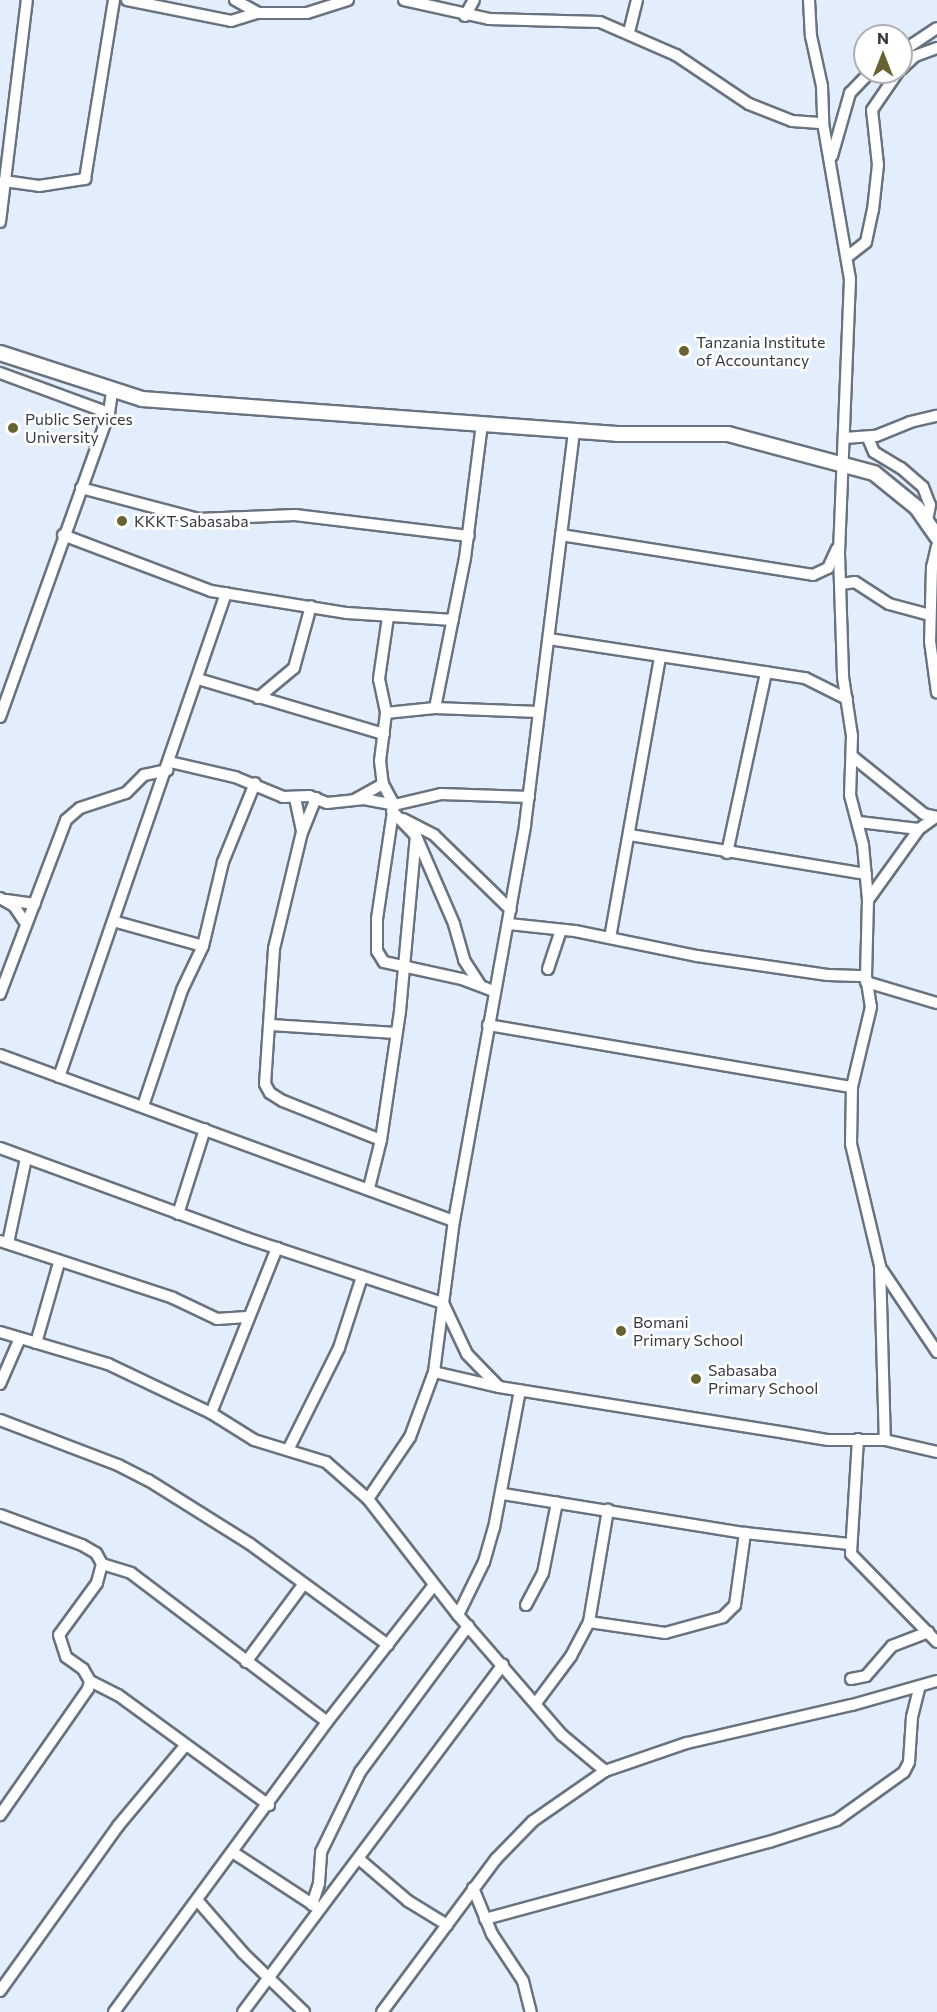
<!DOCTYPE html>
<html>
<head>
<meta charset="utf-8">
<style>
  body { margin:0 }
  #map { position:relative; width:937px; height:2012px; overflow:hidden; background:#e3eefc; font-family:Commissioner,sans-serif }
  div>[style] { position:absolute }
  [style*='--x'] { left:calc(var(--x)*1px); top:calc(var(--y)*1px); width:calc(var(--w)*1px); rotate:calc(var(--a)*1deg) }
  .roads { filter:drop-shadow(2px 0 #69737f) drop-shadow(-2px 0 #69737f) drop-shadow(0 2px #69737f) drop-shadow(0 -2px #69737f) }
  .street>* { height:10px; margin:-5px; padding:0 5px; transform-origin:5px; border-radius:5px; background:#fff }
  .secondary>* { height:14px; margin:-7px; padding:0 7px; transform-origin:7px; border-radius:7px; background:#fff }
  .dots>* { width:16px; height:16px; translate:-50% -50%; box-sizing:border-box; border:3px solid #fff; border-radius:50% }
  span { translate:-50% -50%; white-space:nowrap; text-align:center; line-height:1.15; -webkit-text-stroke:5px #fff; paint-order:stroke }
  .poi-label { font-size:16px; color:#363a40 }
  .left { translate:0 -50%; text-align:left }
  .north { position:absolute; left:853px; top:24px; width:60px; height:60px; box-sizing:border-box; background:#fff; border:2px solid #afb0b3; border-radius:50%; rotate:0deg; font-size:16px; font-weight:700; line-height:24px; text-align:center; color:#363a40 }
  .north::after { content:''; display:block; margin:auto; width:21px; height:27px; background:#686431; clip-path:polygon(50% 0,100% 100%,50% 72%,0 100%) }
</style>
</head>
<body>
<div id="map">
  <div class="roads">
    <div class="street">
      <i style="--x:127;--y:0;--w:106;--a:11.4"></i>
      <i style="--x:231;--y:21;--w:28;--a:-17"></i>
      <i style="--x:258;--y:13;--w:49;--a:0"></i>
      <i style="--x:307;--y:13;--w:43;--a:-17.6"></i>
      <i style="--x:235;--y:0;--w:26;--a:29"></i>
      <i style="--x:404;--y:0;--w:87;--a:12.6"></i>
      <i style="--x:489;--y:19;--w:111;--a:1.5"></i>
      <i style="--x:600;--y:22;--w:83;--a:23.5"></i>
      <i style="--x:676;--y:55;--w:88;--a:33.9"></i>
      <i style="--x:749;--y:104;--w:46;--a:21.6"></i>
      <i style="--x:792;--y:121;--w:31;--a:4"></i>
      <i style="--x:809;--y:0;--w:36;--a:87"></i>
      <i style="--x:811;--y:36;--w:51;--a:77.6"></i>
      <i style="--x:822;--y:86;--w:37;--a:88"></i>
      <i style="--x:823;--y:123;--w:158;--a:80.2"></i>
      <i style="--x:850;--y:279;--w:275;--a:92.3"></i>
      <i style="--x:839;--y:554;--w:123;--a:88.1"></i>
      <i style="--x:843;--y:677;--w:60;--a:81.3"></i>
      <i style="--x:852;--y:736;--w:59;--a:91.9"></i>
      <i style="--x:850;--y:795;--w:52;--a:75.4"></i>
      <i style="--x:863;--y:845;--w:55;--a:84.8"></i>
      <i style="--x:868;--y:900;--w:76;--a:91.5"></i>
      <i style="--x:866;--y:976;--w:31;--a:81"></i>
      <i style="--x:871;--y:1007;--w:82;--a:103.4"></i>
      <i style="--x:852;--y:1087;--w:57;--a:91"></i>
      <i style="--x:851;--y:1144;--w:125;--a:76.6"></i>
      <i style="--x:880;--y:1266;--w:174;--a:88.4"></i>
      <i style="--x:465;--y:16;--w:18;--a:-61"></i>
      <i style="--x:629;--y:32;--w:33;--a:-76"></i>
      <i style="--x:901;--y:52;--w:43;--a:-33.7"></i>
      <i style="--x:901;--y:69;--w:19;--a:-43"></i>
      <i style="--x:915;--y:56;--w:23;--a:-20"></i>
      <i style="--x:832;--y:156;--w:66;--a:-74.1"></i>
      <i style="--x:850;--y:93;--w:29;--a:-46"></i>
      <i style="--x:4;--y:181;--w:35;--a:8"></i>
      <i style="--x:39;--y:186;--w:47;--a:-8.7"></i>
      <i style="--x:85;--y:179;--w:181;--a:-80.8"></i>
      <i style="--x:0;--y:222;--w:224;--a:-83.1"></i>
      <i style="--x:847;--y:257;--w:24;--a:-38"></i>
      <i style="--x:866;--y:242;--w:33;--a:-78"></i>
      <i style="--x:873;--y:210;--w:45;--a:-83.7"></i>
      <i style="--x:878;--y:165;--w:55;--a:-96.2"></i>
      <i style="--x:872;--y:110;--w:46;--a:-55.6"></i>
      <i style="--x:0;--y:373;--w:116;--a:20.2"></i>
      <i style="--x:844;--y:438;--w:32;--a:-4"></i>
      <i style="--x:876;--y:436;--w:37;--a:-22"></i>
      <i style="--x:910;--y:422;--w:28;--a:-13"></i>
      <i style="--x:868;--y:438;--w:15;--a:67"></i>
      <i style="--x:874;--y:452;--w:31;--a:31"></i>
      <i style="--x:901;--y:468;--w:29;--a:41"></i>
      <i style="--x:923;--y:487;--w:19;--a:69"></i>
      <i style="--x:930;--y:505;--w:16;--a:101"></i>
      <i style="--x:81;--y:488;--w:121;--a:14.8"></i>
      <i style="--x:198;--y:519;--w:97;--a:-2.4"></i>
      <i style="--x:295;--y:515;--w:175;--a:6.9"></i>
      <i style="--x:63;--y:535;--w:158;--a:20.7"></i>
      <i style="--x:211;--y:591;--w:138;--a:9.2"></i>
      <i style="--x:347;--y:613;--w:106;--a:3.8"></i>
      <i style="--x:561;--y:535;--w:255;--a:9"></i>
      <i style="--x:813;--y:575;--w:17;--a:-25"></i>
      <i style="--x:828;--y:568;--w:21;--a:-65"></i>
      <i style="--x:937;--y:546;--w:22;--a:103"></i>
      <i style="--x:932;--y:567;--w:74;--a:91.5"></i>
      <i style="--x:930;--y:641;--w:52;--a:82.3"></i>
      <i style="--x:842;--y:584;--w:13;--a:-9"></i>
      <i style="--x:855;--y:582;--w:40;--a:32.9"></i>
      <i style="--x:889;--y:604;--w:42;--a:15"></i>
      <i style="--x:388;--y:617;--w:63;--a:98.3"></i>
      <i style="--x:379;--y:679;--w:35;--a:78"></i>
      <i style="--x:386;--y:713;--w:48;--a:97.1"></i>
      <i style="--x:380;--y:761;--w:23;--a:83"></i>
      <i style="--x:383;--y:784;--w:24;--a:62"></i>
      <i style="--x:394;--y:805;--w:115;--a:98.5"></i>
      <i style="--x:377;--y:919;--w:32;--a:90"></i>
      <i style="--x:377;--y:951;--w:13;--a:58"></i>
      <i style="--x:384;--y:962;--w:80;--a:12.3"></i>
      <i style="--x:462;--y:979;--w:34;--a:21"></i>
      <i style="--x:549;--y:639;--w:259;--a:8.7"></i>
      <i style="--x:805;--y:678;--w:47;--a:26.6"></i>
      <i style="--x:198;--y:679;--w:194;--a:16.5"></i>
      <i style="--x:258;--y:698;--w:47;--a:-39.8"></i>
      <i style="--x:294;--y:668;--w:64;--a:-74.7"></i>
      <i style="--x:435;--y:708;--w:153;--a:-78.7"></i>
      <i style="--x:465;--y:558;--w:135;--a:-82.8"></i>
      <i style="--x:386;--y:713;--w:49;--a:-5.8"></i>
      <i style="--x:435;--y:708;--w:104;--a:2.2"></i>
      <i style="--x:0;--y:717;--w:323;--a:-70.3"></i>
      <i style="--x:109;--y:413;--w:21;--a:-82"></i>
      <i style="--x:853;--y:757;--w:91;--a:38.8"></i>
      <i style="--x:924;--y:814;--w:13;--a:13"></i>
      <i style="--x:170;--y:762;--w:67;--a:13"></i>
      <i style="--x:235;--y:777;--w:52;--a:22.6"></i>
      <i style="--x:283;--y:797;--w:26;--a:-2"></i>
      <i style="--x:309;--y:796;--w:19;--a:21"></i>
      <i style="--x:327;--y:803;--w:37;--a:-6"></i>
      <i style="--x:364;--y:799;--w:31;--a:11"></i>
      <i style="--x:394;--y:805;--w:48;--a:-13.2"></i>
      <i style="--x:441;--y:794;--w:88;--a:2"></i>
      <i style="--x:295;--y:798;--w:33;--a:78"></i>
      <i style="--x:316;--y:798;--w:37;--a:112"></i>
      <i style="--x:302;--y:832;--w:120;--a:103.5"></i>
      <i style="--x:274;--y:949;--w:135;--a:93.8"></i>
      <i style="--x:265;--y:1084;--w:10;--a:61"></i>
      <i style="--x:270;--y:1093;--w:15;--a:32"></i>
      <i style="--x:283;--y:1101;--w:105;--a:21.7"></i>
      <i style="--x:354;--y:800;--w:33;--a:-29"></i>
      <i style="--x:392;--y:811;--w:35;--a:46"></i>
      <i style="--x:416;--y:836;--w:96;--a:66.6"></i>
      <i style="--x:454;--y:924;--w:37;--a:74"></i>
      <i style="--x:464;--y:960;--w:30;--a:57"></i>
      <i style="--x:403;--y:819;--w:35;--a:27"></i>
      <i style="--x:434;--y:835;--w:107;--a:44.2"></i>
      <i style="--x:859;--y:822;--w:60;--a:6.7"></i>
      <i style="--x:919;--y:829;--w:19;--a:-36"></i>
      <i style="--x:630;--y:835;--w:239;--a:9.4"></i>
      <i style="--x:727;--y:853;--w:185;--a:-77.8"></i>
      <i style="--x:0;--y:898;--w:16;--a:30"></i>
      <i style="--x:14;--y:906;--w:22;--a:56"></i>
      <i style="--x:6;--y:900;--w:29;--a:8"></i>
      <i style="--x:868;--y:900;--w:87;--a:-54.3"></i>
      <i style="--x:113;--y:921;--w:93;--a:15.5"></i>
      <i style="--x:509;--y:924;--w:66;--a:6.1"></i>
      <i style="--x:575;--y:931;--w:125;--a:11.6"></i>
      <i style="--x:697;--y:956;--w:132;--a:8.3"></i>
      <i style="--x:828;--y:975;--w:38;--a:2"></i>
      <i style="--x:610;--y:938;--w:286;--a:-79.9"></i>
      <i style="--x:548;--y:969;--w:41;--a:-71.6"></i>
      <i style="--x:866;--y:982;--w:74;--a:16.5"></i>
      <i style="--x:0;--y:994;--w:186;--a:-69.2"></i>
      <i style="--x:66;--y:820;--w:18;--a:-41"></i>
      <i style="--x:80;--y:808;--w:48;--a:-18.1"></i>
      <i style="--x:126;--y:793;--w:25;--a:-45"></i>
      <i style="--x:144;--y:775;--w:24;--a:-12"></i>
      <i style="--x:271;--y:1025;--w:125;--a:3.7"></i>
      <i style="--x:488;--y:1025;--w:369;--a:9.7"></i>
      <i style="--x:0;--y:1055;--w:483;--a:20.1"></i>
      <i style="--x:59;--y:1077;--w:512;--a:-70.96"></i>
      <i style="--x:143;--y:1106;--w:122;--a:-71.4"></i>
      <i style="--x:182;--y:990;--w:49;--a:-64.5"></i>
      <i style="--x:203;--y:946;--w:86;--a:-76.6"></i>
      <i style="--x:223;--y:862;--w:85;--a:-67.9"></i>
      <i style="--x:0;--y:1148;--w:262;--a:20.1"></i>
      <i style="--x:246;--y:1238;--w:207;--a:18.3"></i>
      <i style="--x:443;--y:1303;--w:56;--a:64.8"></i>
      <i style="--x:467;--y:1354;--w:46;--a:45.9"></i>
      <i style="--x:369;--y:1188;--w:49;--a:-76"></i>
      <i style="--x:381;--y:1140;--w:130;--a:-81.6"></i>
      <i style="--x:400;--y:1011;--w:176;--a:-84.8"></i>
      <i style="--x:178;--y:1214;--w:89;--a:-72.4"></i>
      <i style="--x:0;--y:1241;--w:182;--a:18.2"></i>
      <i style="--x:173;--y:1298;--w:49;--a:25.5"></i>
      <i style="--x:217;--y:1319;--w:30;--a:-4"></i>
      <i style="--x:8;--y:1243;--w:87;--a:-78"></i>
      <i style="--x:882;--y:1270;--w:99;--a:56.1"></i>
      <i style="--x:0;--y:1332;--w:113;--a:16.5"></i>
      <i style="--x:108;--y:1364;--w:114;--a:25.4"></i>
      <i style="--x:211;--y:1413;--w:51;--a:32.1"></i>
      <i style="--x:254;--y:1440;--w:75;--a:17"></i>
      <i style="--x:326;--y:1462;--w:56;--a:41.4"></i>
      <i style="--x:368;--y:1499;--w:147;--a:52.2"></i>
      <i style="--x:458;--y:1615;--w:159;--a:49.1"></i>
      <i style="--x:562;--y:1735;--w:56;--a:39.9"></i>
      <i style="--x:36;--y:1343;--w:83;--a:-74"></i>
      <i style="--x:434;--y:1372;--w:67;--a:13"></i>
      <i style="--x:499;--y:1387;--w:291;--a:9.1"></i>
      <i style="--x:786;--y:1433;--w:43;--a:9.5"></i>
      <i style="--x:828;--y:1440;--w:57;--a:0"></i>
      <i style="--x:885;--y:1440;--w:53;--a:13"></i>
      <i style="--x:0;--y:1384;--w:50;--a:-66.5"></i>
      <i style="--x:211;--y:1413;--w:178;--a:-68.2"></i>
      <i style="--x:0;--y:1420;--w:126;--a:20.9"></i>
      <i style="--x:118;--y:1465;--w:34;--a:27"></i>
      <i style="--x:148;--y:1480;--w:120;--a:32.1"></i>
      <i style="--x:250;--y:1544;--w:171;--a:36.2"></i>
      <i style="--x:858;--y:1439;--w:115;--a:93.5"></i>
      <i style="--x:851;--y:1554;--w:123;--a:45.7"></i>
      <i style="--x:288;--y:1450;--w:114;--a:-63.4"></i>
      <i style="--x:339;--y:1348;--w:75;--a:-72.1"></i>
      <i style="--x:503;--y:1494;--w:245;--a:9.2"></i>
      <i style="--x:745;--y:1533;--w:105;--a:6"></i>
      <i style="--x:368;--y:1499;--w:75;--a:-55.9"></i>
      <i style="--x:410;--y:1437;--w:69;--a:-69.7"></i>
      <i style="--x:434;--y:1372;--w:152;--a:-82.5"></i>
      <i style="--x:454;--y:1221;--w:402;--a:-79.8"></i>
      <i style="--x:525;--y:825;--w:398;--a:-82.9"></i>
      <i style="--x:0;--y:1515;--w:87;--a:20.1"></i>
      <i style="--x:82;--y:1545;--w:16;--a:30"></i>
      <i style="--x:96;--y:1553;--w:13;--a:61"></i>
      <i style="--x:102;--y:1564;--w:20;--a:105"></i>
      <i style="--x:97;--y:1583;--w:64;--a:126.2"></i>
      <i style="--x:59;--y:1635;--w:23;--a:72"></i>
      <i style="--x:66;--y:1657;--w:21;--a:35"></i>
      <i style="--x:83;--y:1669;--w:14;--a:60"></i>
      <i style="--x:90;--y:1681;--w:8;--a:104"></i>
      <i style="--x:88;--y:1689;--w:154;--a:124.9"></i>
      <i style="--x:102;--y:1564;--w:30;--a:17"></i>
      <i style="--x:131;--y:1573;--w:246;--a:37.2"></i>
      <i style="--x:526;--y:1605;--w:36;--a:-62"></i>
      <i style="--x:543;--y:1573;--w:72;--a:-78.8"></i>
      <i style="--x:458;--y:1615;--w:59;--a:-63.9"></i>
      <i style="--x:484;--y:1562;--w:35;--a:-74"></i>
      <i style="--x:494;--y:1528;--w:140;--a:-79.3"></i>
      <i style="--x:589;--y:1622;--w:77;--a:8.2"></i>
      <i style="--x:665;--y:1633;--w:60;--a:-15.4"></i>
      <i style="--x:723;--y:1617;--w:17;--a:-45"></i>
      <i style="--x:735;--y:1605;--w:73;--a:-82.1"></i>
      <i style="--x:246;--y:1662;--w:96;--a:-53.5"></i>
      <i style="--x:851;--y:1679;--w:15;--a:-11"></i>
      <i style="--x:866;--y:1676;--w:40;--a:-49"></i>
      <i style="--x:892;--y:1646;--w:39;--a:-21"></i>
      <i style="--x:90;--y:1681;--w:31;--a:27"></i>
      <i style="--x:118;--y:1695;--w:187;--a:36.1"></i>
      <i style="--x:536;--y:1703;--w:59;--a:-53.3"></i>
      <i style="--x:571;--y:1656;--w:38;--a:-62"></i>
      <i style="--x:589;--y:1622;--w:114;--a:-80.4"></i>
      <i style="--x:234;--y:1853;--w:100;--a:33.2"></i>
      <i style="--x:359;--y:1859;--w:65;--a:40.6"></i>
      <i style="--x:408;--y:1901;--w:46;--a:31.6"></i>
      <i style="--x:473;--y:1888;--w:50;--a:67.6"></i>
      <i style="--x:492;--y:1934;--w:56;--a:56.6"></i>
      <i style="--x:523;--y:1981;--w:32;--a:76"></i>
      <i style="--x:197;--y:1900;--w:70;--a:49"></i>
      <i style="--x:243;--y:1953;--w:85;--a:44"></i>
      <i style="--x:312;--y:1905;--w:23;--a:-72"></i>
      <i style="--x:319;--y:1883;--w:31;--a:-86"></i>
      <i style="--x:321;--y:1852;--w:89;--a:-64"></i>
      <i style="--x:360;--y:1772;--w:182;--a:-53.5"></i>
      <i style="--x:485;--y:1919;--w:294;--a:-15.2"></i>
      <i style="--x:769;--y:1842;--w:71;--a:-17.9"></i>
      <i style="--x:837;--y:1820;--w:82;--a:-35.6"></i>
      <i style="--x:904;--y:1772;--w:11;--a:-63"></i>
      <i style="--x:909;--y:1762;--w:45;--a:-86.2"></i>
      <i style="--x:912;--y:1717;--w:32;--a:-76"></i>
      <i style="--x:0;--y:1991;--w:203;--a:-54.4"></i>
      <i style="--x:118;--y:1826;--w:103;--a:-50.1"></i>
      <i style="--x:114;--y:2012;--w:360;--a:-53.7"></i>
      <i style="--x:327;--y:1722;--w:174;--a:-52"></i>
      <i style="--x:243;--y:2012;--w:434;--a:-53.2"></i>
      <i style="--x:382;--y:2012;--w:191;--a:-53.3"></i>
      <i style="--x:496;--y:1859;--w:53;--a:-45.8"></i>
      <i style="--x:533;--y:1821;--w:88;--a:-34.8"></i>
      <i style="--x:605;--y:1771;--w:87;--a:-18.9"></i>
      <i style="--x:687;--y:1743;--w:169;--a:-13"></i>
      <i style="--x:852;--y:1705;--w:88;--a:-15.8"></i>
    </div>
    <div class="secondary">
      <i style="--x:0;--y:353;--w:149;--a:17.9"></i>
      <i style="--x:142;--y:399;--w:476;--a:4.2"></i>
      <i style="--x:617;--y:434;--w:111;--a:0"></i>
      <i style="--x:728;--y:434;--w:151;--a:15"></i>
      <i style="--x:874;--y:473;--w:55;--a:39.1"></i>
      <i style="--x:917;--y:508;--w:35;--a:55"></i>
    </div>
  </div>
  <div class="dots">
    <i style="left:684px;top:351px;background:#686431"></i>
    <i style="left:13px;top:428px;background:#686431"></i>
    <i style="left:122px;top:521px;background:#686431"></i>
    <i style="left:621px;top:1331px;background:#686431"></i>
    <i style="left:696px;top:1379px;background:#686431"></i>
  </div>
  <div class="poi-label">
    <span class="left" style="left:696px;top:351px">Tanzania Institute<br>of Accountancy</span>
    <span class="left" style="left:25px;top:428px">Public Services<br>University</span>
    <span class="left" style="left:134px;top:521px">KKKT Sabasaba</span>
    <span class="left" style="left:633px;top:1331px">Bomani<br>Primary School</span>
    <span class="left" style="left:708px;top:1379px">Sabasaba<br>Primary School</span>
  </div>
  <div class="north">N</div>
</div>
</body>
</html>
